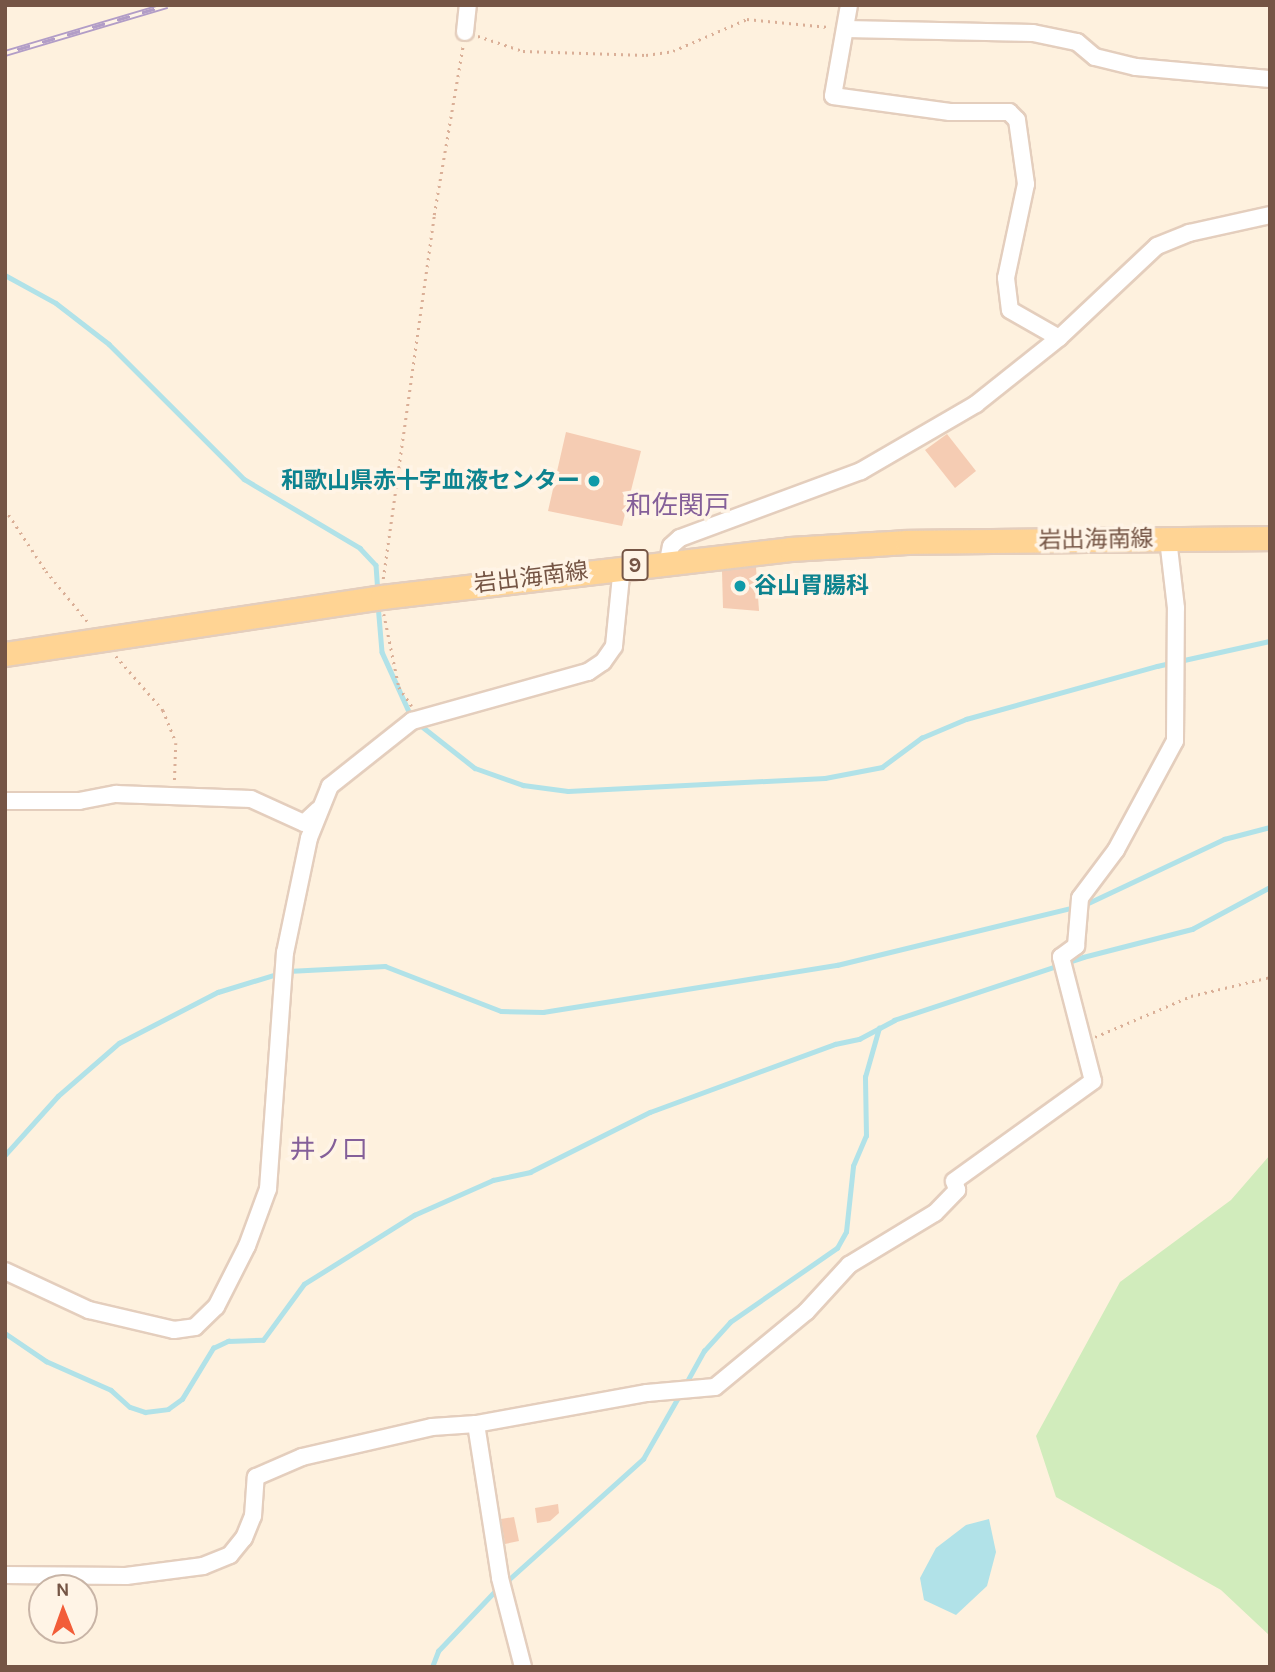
<!DOCTYPE html>
<html>
<head>
<meta charset="utf-8">
<style>
  body { margin:0 }
  #map { position:relative; width:1275px; height:1672px; overflow:hidden; background:#fef1de; font-family:Karla,"Noto Sans JP",sans-serif }
  div>[style] { position:absolute }
  [style*='--x'] { left:calc(var(--x)*1px); top:calc(var(--y)*1px); width:calc(var(--w)*1px); rotate:calc(var(--a)*1deg) }
  .green>* { inset:0; background:#d1ecbc }
  .water>* { inset:0; background:#b1e2e8 }
  .stream>* { height:4.5px; margin:-2.25px; padding:0 2.25px; transform-origin:2.25px; border-radius:2.25px; background:#b1e2e8 }
  .building>* { inset:0; background:#f5ccb3 }
  .path>* { height:2.5px; margin-top:-1.25px; transform-origin:0; background:repeating-linear-gradient(90deg,#daaf97 0 2px,transparent 0 7px) }
  .roads { filter:drop-shadow(2px 0 #e4cebd) drop-shadow(-2px 0 #e4cebd) drop-shadow(0 2px #e4cebd) drop-shadow(0 -2px #e4cebd) }
  .minor>* { height:16px; margin:-8px; padding:0 8px; transform-origin:8px; border-radius:8px; background:#fff }
  .primary>* { height:23px; margin:-11.5px; padding:0 11.5px; transform-origin:11.5px; border-radius:11.5px; background:#ffd494 }
  .rail>* { height:7px; margin-top:-3.5px; transform-origin:0; background:repeating-linear-gradient(90deg,#fff4e6 0 13px,#b29dc7 0 26px); box-sizing:border-box; border-block:2px solid #b29dc7 }
  .dots>* { width:19px; height:19px; translate:-50% -50%; box-sizing:border-box; border:4px solid #fff4e6; border-radius:50% }
  span { translate:-50% -50%; white-space:nowrap; text-align:center; line-height:1.15; -webkit-text-stroke:7px #fff4e6; paint-order:stroke }
  .shield-label span { padding:2px 5px; background:#fff4e6; border:2px solid; border-radius:5px; -webkit-text-stroke-width:0 }
  .shield-label { font-size:21px; color:#755545; font-weight:700 }
  .culture-label { font-size:23px; color:#0d838f; font-weight:700 }
  .right { translate:-100% -50%; text-align:right }
  .left { translate:0 -50%; text-align:left }
  .street-label { font-size:23px; color:#755545 }
  .quarter-label { font-size:26px; color:#845f99 }
  .frame { position:absolute; inset:0; border:7px solid #755545; pointer-events:none }
  .north { position:absolute; left:28px; top:1574px; width:70px; height:70px; box-sizing:border-box; background:#fff4e6; border:2px solid #c8b4a6; border-radius:50%; rotate:359deg; font-size:19px; font-weight:700; line-height:28px; text-align:center; color:#755545 }
  .north::after { content:''; display:block; margin:auto; width:24px; height:32px; background:#f25d39; clip-path:polygon(50% 0,100% 100%,50% 72%,0 100%) }
</style>
</head>
<body>
<div id="map">
  <div class="green">
    <i style="clip-path:polygon(1270px 1155px,1270px 1636px,1221px 1590px,1056px 1497px,1036px 1436px,1120px 1282px,1231px 1200px)"></i>
  </div>
  <div class="water">
    <i style="clip-path:polygon(989px 1519px,996px 1552px,987px 1586px,956px 1615px,924px 1600px,920px 1578px,936px 1548px,966px 1525px)"></i>
  </div>
  <div class="stream">
    <i style="--x:5;--y:275;--w:58;--a:28.8"></i>
    <i style="--x:56;--y:303;--w:67;--a:37.7"></i>
    <i style="--x:109;--y:344;--w:191;--a:45"></i>
    <i style="--x:244;--y:479;--w:135;--a:30.7"></i>
    <i style="--x:360;--y:548;--w:23;--a:47"></i>
    <i style="--x:376;--y:565;--w:27;--a:86"></i>
    <i style="--x:378;--y:604;--w:48;--a:85.2"></i>
    <i style="--x:382;--y:652;--w:72;--a:65.6"></i>
    <i style="--x:419;--y:724;--w:71;--a:38.2"></i>
    <i style="--x:475;--y:768;--w:51;--a:19.5"></i>
    <i style="--x:523;--y:785;--w:45;--a:7.6"></i>
    <i style="--x:568;--y:791;--w:257;--a:-2.9"></i>
    <i style="--x:825;--y:778;--w:58;--a:-10.9"></i>
    <i style="--x:882;--y:767;--w:49;--a:-36.6"></i>
    <i style="--x:921;--y:738;--w:49;--a:-22.9"></i>
    <i style="--x:966;--y:719;--w:198;--a:-15.5"></i>
    <i style="--x:1157;--y:666;--w:116;--a:-12.5"></i>
    <i style="--x:1084;--y:905;--w:155;--a:-25.2"></i>
    <i style="--x:1224;--y:839;--w:48;--a:-14.6"></i>
    <i style="--x:288;--y:971;--w:97;--a:-3"></i>
    <i style="--x:385;--y:966;--w:124;--a:21.2"></i>
    <i style="--x:501;--y:1011;--w:42;--a:1.4"></i>
    <i style="--x:543;--y:1012;--w:298;--a:-9.1"></i>
    <i style="--x:837;--y:965;--w:245;--a:-13.7"></i>
    <i style="--x:5;--y:1155;--w:79;--a:-48.1"></i>
    <i style="--x:58;--y:1096;--w:81;--a:-41"></i>
    <i style="--x:119;--y:1043;--w:111;--a:-27.3"></i>
    <i style="--x:218;--y:992;--w:65;--a:-17"></i>
    <i style="--x:5;--y:1333;--w:50;--a:34.3"></i>
    <i style="--x:46;--y:1361;--w:71;--a:24"></i>
    <i style="--x:111;--y:1390;--w:25;--a:42"></i>
    <i style="--x:130;--y:1407;--w:16;--a:18"></i>
    <i style="--x:145;--y:1412;--w:23;--a:-7"></i>
    <i style="--x:168;--y:1409;--w:17;--a:-36"></i>
    <i style="--x:182;--y:1399;--w:60;--a:-58.7"></i>
    <i style="--x:213;--y:1348;--w:17;--a:-25"></i>
    <i style="--x:228;--y:1341;--w:35;--a:-2"></i>
    <i style="--x:263;--y:1340;--w:69;--a:-53.8"></i>
    <i style="--x:304;--y:1284;--w:130;--a:-32.1"></i>
    <i style="--x:414;--y:1215;--w:86;--a:-23.9"></i>
    <i style="--x:493;--y:1180;--w:38;--a:-12"></i>
    <i style="--x:530;--y:1172;--w:134;--a:-26.6"></i>
    <i style="--x:650;--y:1112;--w:197;--a:-20.2"></i>
    <i style="--x:835;--y:1044;--w:25;--a:-12"></i>
    <i style="--x:859;--y:1039;--w:40;--a:-28"></i>
    <i style="--x:894;--y:1020;--w:199;--a:-18.4"></i>
    <i style="--x:1083;--y:957;--w:113;--a:-14.4"></i>
    <i style="--x:1192;--y:929;--w:89;--a:-28.3"></i>
    <i style="--x:685;--y:1385;--w:39;--a:-61"></i>
    <i style="--x:704;--y:1351;--w:39;--a:-48"></i>
    <i style="--x:730;--y:1322;--w:130;--a:-34.7"></i>
    <i style="--x:837;--y:1248;--w:18;--a:-61"></i>
    <i style="--x:846;--y:1232;--w:66;--a:-83.9"></i>
    <i style="--x:853;--y:1166;--w:33;--a:-67"></i>
    <i style="--x:866;--y:1136;--w:59;--a:-91"></i>
    <i style="--x:865;--y:1077;--w:51;--a:-74.1"></i>
    <i style="--x:506;--y:1582;--w:184;--a:-41.9"></i>
    <i style="--x:643;--y:1459;--w:73;--a:-60.3"></i>
    <i style="--x:432;--y:1667;--w:17;--a:-69"></i>
    <i style="--x:438;--y:1651;--w:88;--a:-46.4"></i>
  </div>
  <div class="building">
    <i style="clip-path:polygon(566px 432px,641px 451px,622px 526px,548px 511px)"></i>
    <i style="clip-path:polygon(947px 434px,976px 471px,955px 488px,925px 450px)"></i>
    <i style="clip-path:polygon(756px 567px,759px 611px,723px 608px,722px 571px)"></i>
    <i style="clip-path:polygon(558px 1504px,559px 1513px,550px 1521px,537px 1523px,535px 1508px)"></i>
    <i style="clip-path:polygon(514px 1517px,519px 1541px,505px 1544px,501px 1519px)"></i>
  </div>
  <div class="path">
    <i style="--x:478;--y:36;--w:47;--a:18.4"></i>
    <i style="--x:523;--y:51;--w:123;--a:1.9"></i>
    <i style="--x:646;--y:55;--w:27;--a:-8"></i>
    <i style="--x:673;--y:51;--w:81;--a:-23.4"></i>
    <i style="--x:747;--y:19;--w:82;--a:5.6"></i>
    <i style="--x:5;--y:509;--w:74;--a:56.5"></i>
    <i style="--x:46;--y:571;--w:66;--a:50.5"></i>
    <i style="--x:383;--y:579;--w:368;--a:-82"></i>
    <i style="--x:434;--y:215;--w:171;--a:-80.3"></i>
    <i style="--x:384;--y:614;--w:75;--a:78.4"></i>
    <i style="--x:399;--y:687;--w:23;--a:56"></i>
    <i style="--x:116;--y:656;--w:72;--a:49"></i>
    <i style="--x:163;--y:710;--w:35;--a:68"></i>
    <i style="--x:176;--y:743;--w:37;--a:92"></i>
    <i style="--x:1095;--y:1037;--w:104;--a:-23.1"></i>
    <i style="--x:1191;--y:996;--w:81;--a:-13.5"></i>
  </div>
  <div class="roads">
    <div class="minor">
      <i style="--x:849;--y:5;--w:92;--a:100"></i>
      <i style="--x:833;--y:96;--w:118;--a:7.8"></i>
      <i style="--x:950;--y:112;--w:59;--a:0"></i>
      <i style="--x:1009;--y:112;--w:11;--a:45"></i>
      <i style="--x:1017;--y:120;--w:65;--a:82"></i>
      <i style="--x:1026;--y:184;--w:96;--a:102"></i>
      <i style="--x:1006;--y:278;--w:32;--a:83"></i>
      <i style="--x:1010;--y:310;--w:56;--a:29.7"></i>
      <i style="--x:846;--y:29;--w:187;--a:1.2"></i>
      <i style="--x:1033;--y:33;--w:45;--a:11.6"></i>
      <i style="--x:1077;--y:42;--w:23;--a:40"></i>
      <i style="--x:1095;--y:57;--w:42;--a:13.7"></i>
      <i style="--x:1136;--y:67;--w:135;--a:5.1"></i>
      <i style="--x:465;--y:32;--w:27;--a:-84"></i>
      <i style="--x:668;--y:561;--w:15;--a:-79"></i>
      <i style="--x:671;--y:546;--w:12;--a:-42"></i>
      <i style="--x:680;--y:538;--w:193;--a:-20.3"></i>
      <i style="--x:861;--y:471;--w:133;--a:-30.2"></i>
      <i style="--x:976;--y:404;--w:106;--a:-38.5"></i>
      <i style="--x:1059;--y:338;--w:134;--a:-43.2"></i>
      <i style="--x:1157;--y:246;--w:35;--a:-22"></i>
      <i style="--x:1189;--y:233;--w:83;--a:-12.5"></i>
      <i style="--x:5;--y:801;--w:74;--a:0"></i>
      <i style="--x:79;--y:801;--w:38;--a:-11"></i>
      <i style="--x:116;--y:794;--w:135;--a:2.1"></i>
      <i style="--x:251;--y:799;--w:58;--a:24.4"></i>
      <i style="--x:304;--y:823;--w:19;--a:-43"></i>
      <i style="--x:5;--y:1271;--w:93;--a:24.9"></i>
      <i style="--x:89;--y:1310;--w:87;--a:13.2"></i>
      <i style="--x:174;--y:1330;--w:21;--a:-8"></i>
      <i style="--x:195;--y:1327;--w:29;--a:-44"></i>
      <i style="--x:216;--y:1307;--w:68;--a:-63.1"></i>
      <i style="--x:247;--y:1246;--w:61;--a:-69.8"></i>
      <i style="--x:268;--y:1189;--w:237;--a:-85.9"></i>
      <i style="--x:285;--y:953;--w:117;--a:-78.2"></i>
      <i style="--x:309;--y:838;--w:56;--a:-68"></i>
      <i style="--x:330;--y:786;--w:105;--a:-38.4"></i>
      <i style="--x:412;--y:721;--w:183;--a:-15.6"></i>
      <i style="--x:588;--y:672;--w:18;--a:-34"></i>
      <i style="--x:603;--y:662;--w:19;--a:-55"></i>
      <i style="--x:614;--y:646;--w:80;--a:-84.3"></i>
      <i style="--x:476;--y:1424;--w:156;--a:81.1"></i>
      <i style="--x:500;--y:1578;--w:92;--a:75.5"></i>
      <i style="--x:5;--y:1575;--w:121;--a:0.5"></i>
      <i style="--x:126;--y:1576;--w:78;--a:-7.4"></i>
      <i style="--x:203;--y:1566;--w:29;--a:-22"></i>
      <i style="--x:230;--y:1555;--w:22;--a:-51"></i>
      <i style="--x:244;--y:1538;--w:24;--a:-68"></i>
      <i style="--x:253;--y:1516;--w:39;--a:-86"></i>
      <i style="--x:256;--y:1477;--w:50;--a:-23.5"></i>
      <i style="--x:302;--y:1457;--w:133;--a:-13"></i>
      <i style="--x:432;--y:1427;--w:44;--a:-3.9"></i>
      <i style="--x:476;--y:1424;--w:174;--a:-10.3"></i>
      <i style="--x:647;--y:1393;--w:68;--a:-5"></i>
      <i style="--x:715;--y:1387;--w:118;--a:-39.5"></i>
      <i style="--x:806;--y:1312;--w:64;--a:-47.5"></i>
      <i style="--x:849;--y:1265;--w:100;--a:-31.2"></i>
      <i style="--x:935;--y:1213;--w:32;--a:-46"></i>
      <i style="--x:957;--y:1190;--w:9;--a:-108"></i>
      <i style="--x:954;--y:1181;--w:171;--a:-35.7"></i>
      <i style="--x:1093;--y:1081;--w:128;--a:-104.5"></i>
      <i style="--x:1061;--y:957;--w:19;--a:-36"></i>
      <i style="--x:1076;--y:946;--w:48;--a:-85.2"></i>
      <i style="--x:1080;--y:898;--w:60;--a:-53.1"></i>
      <i style="--x:1116;--y:850;--w:124;--a:-61.6"></i>
      <i style="--x:1175;--y:741;--w:133;--a:-89.6"></i>
      <i style="--x:1176;--y:608;--w:69;--a:-96.6"></i>
    </div>
    <div class="primary">
      <i style="--x:5;--y:654;--w:381;--a:-8.6"></i>
      <i style="--x:382;--y:597;--w:411;--a:-6.7"></i>
      <i style="--x:790;--y:549;--w:117;--a:-3.4"></i>
      <i style="--x:907;--y:542;--w:363;--a:-0.6"></i>
    </div>
  </div>
  <div class="rail">
    <i style="--x:5;--y:53;--w:169;--a:-16.5"></i>
  </div>
  <div class="dots">
    <i style="left:594px;top:481px;background:#0f9aa8"></i>
    <i style="left:740px;top:586px;background:#0f9aa8"></i>
  </div>
  <div class="shield-label">
    <span style="left:635px;top:565px">9</span>
  </div>
  <div class="culture-label">
    <span class="right" style="left:580px;top:481px">和歌山県赤十字血液センター</span>
    <span class="left" style="left:754px;top:586px">谷山胃腸科</span>
  </div>
  <div class="street-label">
    <span style="left:1096px;top:540px;rotate:-1deg">岩出海南線</span>
    <span style="left:531px;top:578px;rotate:-7deg">岩出海南線</span>
  </div>
  <div class="quarter-label">
    <span style="left:678px;top:506px">和佐関戸</span>
    <span style="left:329px;top:1150px">井ノ口</span>
  </div>
  <div class="frame"></div>
  <div class="north">N</div>
</div>
</body>
</html>
